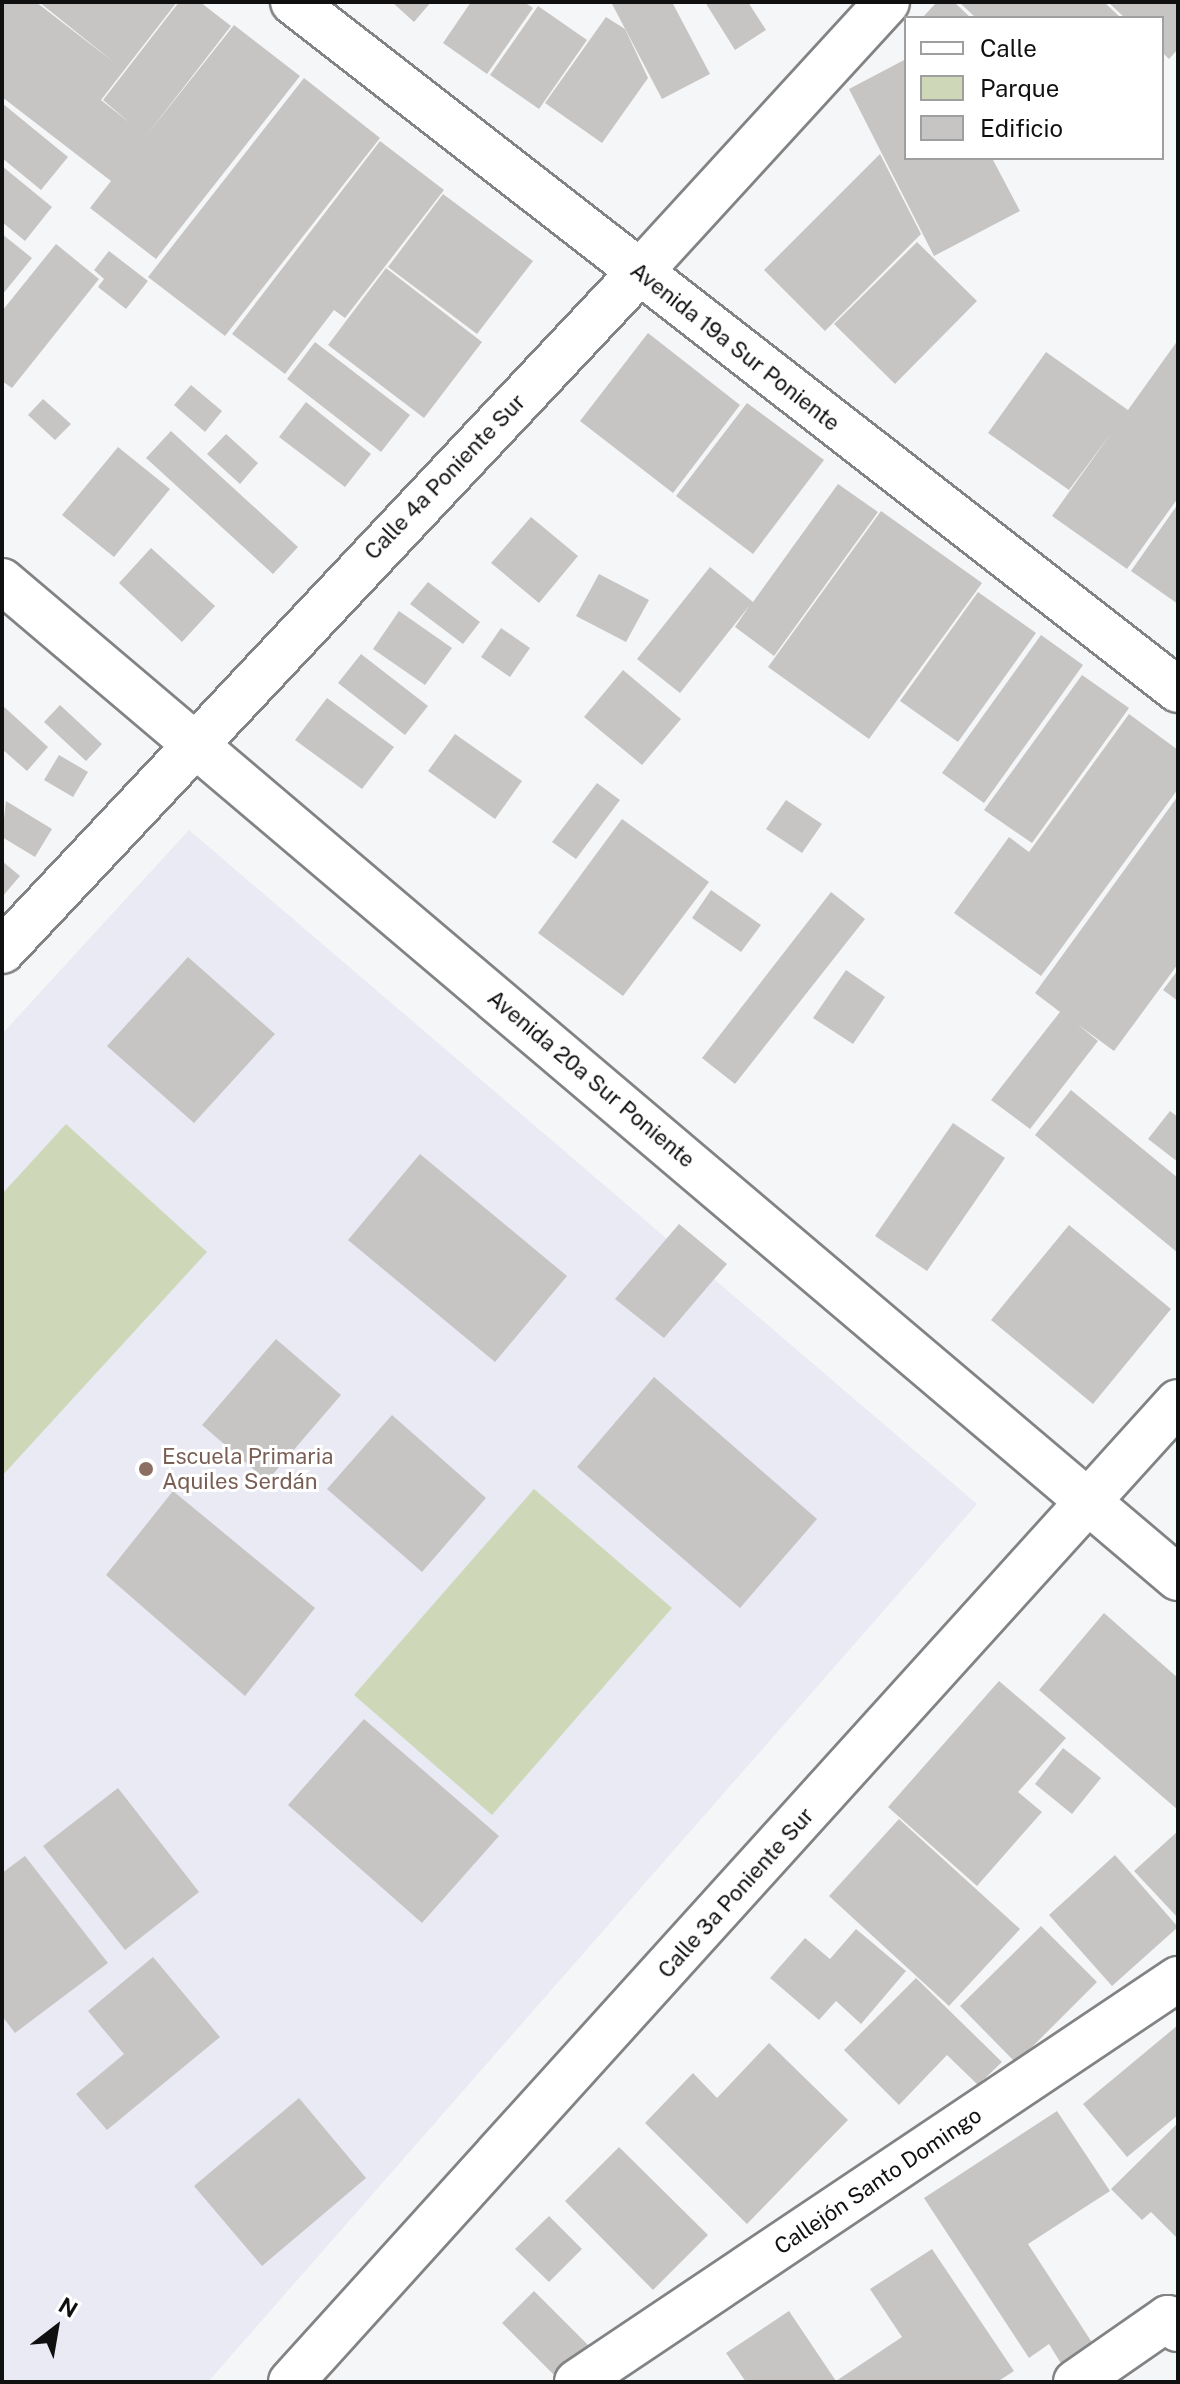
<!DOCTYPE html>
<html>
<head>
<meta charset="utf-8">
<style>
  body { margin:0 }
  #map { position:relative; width:1180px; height:2384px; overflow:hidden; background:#f5f6f8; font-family:"Public Sans",sans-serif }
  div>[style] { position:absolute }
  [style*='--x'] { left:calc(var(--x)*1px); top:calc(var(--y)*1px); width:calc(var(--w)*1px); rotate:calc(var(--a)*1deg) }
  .built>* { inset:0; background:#e9eaf3 }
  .green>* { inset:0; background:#ced8b9 }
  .building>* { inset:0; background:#c7c5c4 }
  .roads { filter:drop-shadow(2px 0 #828384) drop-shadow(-2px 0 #828384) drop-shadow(0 2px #828384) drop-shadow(0 -2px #828384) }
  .street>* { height:44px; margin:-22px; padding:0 22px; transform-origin:22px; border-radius:22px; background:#fff }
  .secondary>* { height:44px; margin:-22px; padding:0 22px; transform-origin:22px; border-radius:22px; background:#fff }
  .dots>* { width:22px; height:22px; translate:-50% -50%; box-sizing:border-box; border:4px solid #fff; border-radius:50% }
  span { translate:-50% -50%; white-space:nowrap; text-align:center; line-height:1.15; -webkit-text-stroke:6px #fff; paint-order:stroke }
  .street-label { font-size:22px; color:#101010 }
  .education-label { font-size:22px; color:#785e54 }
  .left { translate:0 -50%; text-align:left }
  .frame { position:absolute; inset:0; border:4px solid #101010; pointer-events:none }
  .legend { position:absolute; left:904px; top:16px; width:260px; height:144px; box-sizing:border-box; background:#fff; border:2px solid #9f9f9f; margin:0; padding:10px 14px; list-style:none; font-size:24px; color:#101010 }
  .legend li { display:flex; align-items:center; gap:16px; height:40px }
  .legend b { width:40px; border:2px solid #9f9f9f }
  .north { position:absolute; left:16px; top:2288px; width:80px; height:80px; -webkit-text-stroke:6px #fff; paint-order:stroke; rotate:31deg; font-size:22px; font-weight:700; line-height:32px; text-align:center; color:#101010 }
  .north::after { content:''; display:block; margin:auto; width:28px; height:36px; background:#101010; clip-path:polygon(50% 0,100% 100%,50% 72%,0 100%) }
</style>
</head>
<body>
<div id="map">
  <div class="built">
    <i style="clip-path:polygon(189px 830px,977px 1504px,208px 2382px,2px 2382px,2px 1034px)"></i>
  </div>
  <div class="green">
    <i style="clip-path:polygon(66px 1124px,207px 1252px,2px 1476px,2px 1194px)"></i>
    <i style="clip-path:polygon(534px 1489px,672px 1608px,492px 1815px,354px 1695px)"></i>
  </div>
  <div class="building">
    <i style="clip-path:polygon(2px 2px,36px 2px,116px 64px,39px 2px,177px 2px,101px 100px,130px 123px,103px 100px,179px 2px,200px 2px,231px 26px,146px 136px,234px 25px,300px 76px,156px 259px,90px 208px,111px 181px,2px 97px)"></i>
    <i style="clip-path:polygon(392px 2px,431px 2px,414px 22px)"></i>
    <i style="clip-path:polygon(471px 2px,524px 2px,533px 8px,487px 74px,443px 43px)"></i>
    <i style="clip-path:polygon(611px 2px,672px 2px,710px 74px,662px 99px)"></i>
    <i style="clip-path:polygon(705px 2px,748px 2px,766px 30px,735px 50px)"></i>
    <i style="clip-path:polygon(937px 2px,954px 2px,971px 18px,922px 18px)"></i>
    <i style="clip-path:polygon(959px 2px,1104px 2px,1121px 18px,976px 18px)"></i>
    <i style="clip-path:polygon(1108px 2px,1178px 2px,1178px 49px,1169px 59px,1162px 52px,1162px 18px,1125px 18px)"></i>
    <i style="clip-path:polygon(538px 6px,587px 40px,539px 109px,490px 75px)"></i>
    <i style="clip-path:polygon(606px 17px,625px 29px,648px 78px,602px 143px,545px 103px)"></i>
    <i style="clip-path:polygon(906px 59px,906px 158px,992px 158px,1020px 211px,934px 256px,849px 89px)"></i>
    <i style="clip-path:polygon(304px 78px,380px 138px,225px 336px,148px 277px)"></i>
    <i style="clip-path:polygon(2px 103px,68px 157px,41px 190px,2px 158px)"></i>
    <i style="clip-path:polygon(380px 141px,444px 190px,345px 318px,334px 310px,285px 374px,232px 334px)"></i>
    <i style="clip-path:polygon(880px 154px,921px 234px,825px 331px,764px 270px)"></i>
    <i style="clip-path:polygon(2px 166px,52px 207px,25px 241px,2px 222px)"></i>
    <i style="clip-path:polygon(443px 194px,533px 261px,477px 334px,388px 267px)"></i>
    <i style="clip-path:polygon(2px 234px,32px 258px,2px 295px)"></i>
    <i style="clip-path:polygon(917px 242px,977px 301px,895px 384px,834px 324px)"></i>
    <i style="clip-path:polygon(56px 244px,99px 279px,12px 388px,2px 381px,2px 311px)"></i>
    <i style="clip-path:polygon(109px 251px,148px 281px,126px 309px,98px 287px,104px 279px,94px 270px)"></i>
    <i style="clip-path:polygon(386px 268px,482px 342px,424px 418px,328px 345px)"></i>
    <i style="clip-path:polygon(648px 333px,740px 405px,673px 493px,580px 421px)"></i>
    <i style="clip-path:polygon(1178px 340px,1178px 498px,1127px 569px,1052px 516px,1112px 432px,1069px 490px,988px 433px,1046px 352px,1128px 410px)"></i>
    <i style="clip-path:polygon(315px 342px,410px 415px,381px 452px,287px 379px)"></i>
    <i style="clip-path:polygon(191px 385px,222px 411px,205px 432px,174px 405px)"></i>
    <i style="clip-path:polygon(43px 399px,71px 424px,55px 440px,28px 415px)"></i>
    <i style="clip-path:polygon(306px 402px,371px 454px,345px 487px,279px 437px)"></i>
    <i style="clip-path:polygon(747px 403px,824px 460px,753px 554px,676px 496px)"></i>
    <i style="clip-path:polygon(171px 431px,298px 547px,273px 574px,146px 458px)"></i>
    <i style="clip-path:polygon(226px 434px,258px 463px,240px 484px,207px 454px)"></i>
    <i style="clip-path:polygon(118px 447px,170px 489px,114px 557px,62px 515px)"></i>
    <i style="clip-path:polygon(838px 484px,878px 512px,774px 656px,735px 627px,750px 605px,680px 693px,637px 659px,710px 567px,753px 602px)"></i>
    <i style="clip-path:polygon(1178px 504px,1178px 604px,1131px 571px)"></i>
    <i style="clip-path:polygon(881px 511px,982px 583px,869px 739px,768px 667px)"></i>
    <i style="clip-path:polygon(531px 517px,578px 556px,539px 603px,491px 563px)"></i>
    <i style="clip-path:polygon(151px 548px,215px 606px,182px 642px,119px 583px)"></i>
    <i style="clip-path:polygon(599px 574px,649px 600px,626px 642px,576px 616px)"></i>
    <i style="clip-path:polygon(428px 582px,480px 622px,463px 644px,410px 604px)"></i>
    <i style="clip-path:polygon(978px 592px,1036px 633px,958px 742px,900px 701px)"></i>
    <i style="clip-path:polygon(399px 611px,452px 648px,425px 685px,373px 649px)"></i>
    <i style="clip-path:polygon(501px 628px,530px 648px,510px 677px,481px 657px)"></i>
    <i style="clip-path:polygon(1041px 635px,1083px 665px,984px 803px,942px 773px)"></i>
    <i style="clip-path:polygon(361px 654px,428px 706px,405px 735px,338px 683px)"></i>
    <i style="clip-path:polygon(623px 670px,681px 719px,642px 765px,584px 717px)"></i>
    <i style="clip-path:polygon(1082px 675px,1129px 708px,1032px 843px,984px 810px)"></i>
    <i style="clip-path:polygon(327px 698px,394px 747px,362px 789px,295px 740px)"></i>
    <i style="clip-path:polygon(2px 705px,48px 747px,27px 771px,2px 749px)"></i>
    <i style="clip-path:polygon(60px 705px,102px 744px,86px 761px,44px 722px)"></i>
    <i style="clip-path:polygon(1129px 714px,1178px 750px,1178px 789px,1041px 976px,954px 913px,1009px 837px,1029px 852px)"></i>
    <i style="clip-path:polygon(455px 734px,522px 781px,495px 819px,428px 771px)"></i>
    <i style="clip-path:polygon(59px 755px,88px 772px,73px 797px,44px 780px)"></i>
    <i style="clip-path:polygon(597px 783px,620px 800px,576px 859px,552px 842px)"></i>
    <i style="clip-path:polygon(1178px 796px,1178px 964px,1114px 1051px,1077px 1024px,1098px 1041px,1030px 1129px,991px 1100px,1060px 1012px,1035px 993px)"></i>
    <i style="clip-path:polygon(786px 800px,822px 824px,802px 853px,766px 829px)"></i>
    <i style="clip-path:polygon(6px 801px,52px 829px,35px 857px,2px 837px)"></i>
    <i style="clip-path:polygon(622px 819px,709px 882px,623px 996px,538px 933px)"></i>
    <i style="clip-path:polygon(2px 861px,20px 876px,2px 897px)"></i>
    <i style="clip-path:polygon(711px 890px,761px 925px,741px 952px,692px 918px)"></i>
    <i style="clip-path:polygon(831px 892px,865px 919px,735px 1084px,702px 1058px)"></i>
    <i style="clip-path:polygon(188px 957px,275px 1034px,194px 1123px,107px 1046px)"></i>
    <i style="clip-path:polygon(846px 970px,885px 997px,853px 1044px,813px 1018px)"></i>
    <i style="clip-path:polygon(1178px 970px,1178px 1001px,1163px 990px)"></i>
    <i style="clip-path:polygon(1071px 1090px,1178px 1178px,1178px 1253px,1035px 1135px)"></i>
    <i style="clip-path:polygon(1170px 1111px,1178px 1117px,1178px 1162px,1148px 1139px)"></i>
    <i style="clip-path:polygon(953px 1123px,1005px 1158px,927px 1271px,875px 1236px)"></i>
    <i style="clip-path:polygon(420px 1154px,567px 1276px,495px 1362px,348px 1240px)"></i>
    <i style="clip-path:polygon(679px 1224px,727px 1264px,664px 1338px,615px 1299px)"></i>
    <i style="clip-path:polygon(1069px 1225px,1171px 1309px,1093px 1404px,991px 1320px)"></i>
    <i style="clip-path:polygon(276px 1339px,341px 1395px,267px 1481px,202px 1425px)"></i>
    <i style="clip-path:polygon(654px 1377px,817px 1519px,740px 1608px,577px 1467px)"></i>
    <i style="clip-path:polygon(392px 1415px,486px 1498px,422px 1572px,327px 1489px)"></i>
    <i style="clip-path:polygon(173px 1491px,315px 1608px,245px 1696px,106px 1575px)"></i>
    <i style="clip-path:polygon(1104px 1613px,1178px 1678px,1178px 1810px,1039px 1690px)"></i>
    <i style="clip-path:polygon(999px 1681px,1066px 1738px,1018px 1792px,1042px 1812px,977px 1886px,888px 1807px)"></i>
    <i style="clip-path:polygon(364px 1719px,499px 1836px,422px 1923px,288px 1805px)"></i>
    <i style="clip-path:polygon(1063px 1748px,1101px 1778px,1072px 1814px,1035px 1784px)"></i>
    <i style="clip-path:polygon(118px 1788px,199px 1892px,125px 1950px,43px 1846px)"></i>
    <i style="clip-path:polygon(899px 1819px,1020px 1929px,949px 2006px,829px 1896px)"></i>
    <i style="clip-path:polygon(1178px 1831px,1178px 1918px,1134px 1871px)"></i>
    <i style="clip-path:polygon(1115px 1855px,1178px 1927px,1112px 1986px,1049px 1915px)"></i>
    <i style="clip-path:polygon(25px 1856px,108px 1963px,15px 2033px,2px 2016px,2px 1873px)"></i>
    <i style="clip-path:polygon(1041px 1926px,1097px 1982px,1016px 2063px,960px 2006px)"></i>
    <i style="clip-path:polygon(856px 1929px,906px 1971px,861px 2024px,836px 2001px,819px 2020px,770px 1978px,805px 1938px,830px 1959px)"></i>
    <i style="clip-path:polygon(153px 1957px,220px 2037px,107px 2130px,76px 2094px,124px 2054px,88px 2011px)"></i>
    <i style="clip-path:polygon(916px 1978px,1002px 2062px,978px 2085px,947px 2055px,899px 2105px,844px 2050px)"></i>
    <i style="clip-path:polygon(1178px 2025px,1178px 2115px,1127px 2157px,1083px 2104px)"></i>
    <i style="clip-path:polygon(769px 2043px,848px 2120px,747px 2224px,645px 2123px,693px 2073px,717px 2098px)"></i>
    <i style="clip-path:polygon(299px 2098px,366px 2178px,262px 2266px,194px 2186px)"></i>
    <i style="clip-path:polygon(1057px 2111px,1110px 2191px,1028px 2244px,1093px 2344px,1062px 2365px,1049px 2344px,1029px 2358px,924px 2198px)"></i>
    <i style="clip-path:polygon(1178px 2123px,1178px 2239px,1151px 2212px,1142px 2220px,1111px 2189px)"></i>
    <i style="clip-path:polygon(619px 2147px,708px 2235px,653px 2290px,565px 2201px)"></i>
    <i style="clip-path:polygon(549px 2216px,582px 2249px,549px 2282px,515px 2249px)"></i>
    <i style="clip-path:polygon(932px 2249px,1014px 2371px,997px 2382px,746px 2382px,726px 2353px,789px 2311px,836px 2381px,902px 2337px,870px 2289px)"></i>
    <i style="clip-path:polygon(534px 2291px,592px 2349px,560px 2381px,502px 2323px)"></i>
  </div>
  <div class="roads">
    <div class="street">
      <i style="--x:293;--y:2;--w:1121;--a:37.86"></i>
      <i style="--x:2;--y:951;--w:930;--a:-46.79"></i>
      <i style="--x:639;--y:273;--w:367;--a:-47.5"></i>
      <i style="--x:291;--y:2382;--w:1322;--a:-47.85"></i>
      <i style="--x:577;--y:2382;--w:724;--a:-33.84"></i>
      <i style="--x:1076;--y:2382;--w:112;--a:-34.8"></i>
      <i style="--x:1168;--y:2318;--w:15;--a:48"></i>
    </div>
    <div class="secondary">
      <i style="--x:2;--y:581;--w:1542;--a:40.29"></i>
    </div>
  </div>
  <div class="dots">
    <i style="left:146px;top:1469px;background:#8d6e63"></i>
  </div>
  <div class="street-label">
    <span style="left:735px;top:347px;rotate:38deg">Avenida 19a Sur Poniente</span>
    <span style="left:445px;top:477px;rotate:-46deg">Calle 4a Poniente Sur</span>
    <span style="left:591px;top:1079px;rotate:40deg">Avenida 20a Sur Poniente</span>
    <span style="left:736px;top:1893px;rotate:-48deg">Calle 3a Poniente Sur</span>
    <span style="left:878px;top:2181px;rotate:-34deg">Callejón Santo Domingo</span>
  </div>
  <div class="education-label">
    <span class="left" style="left:162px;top:1469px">Escuela Primaria<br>Aquiles Serdán</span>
  </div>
  <div class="frame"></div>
  <ul class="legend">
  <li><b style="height:10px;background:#fff"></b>Calle</li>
  <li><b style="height:22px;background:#ced8b9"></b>Parque</li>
  <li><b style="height:22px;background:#c7c5c4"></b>Edificio</li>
  </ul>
  <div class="north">N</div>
</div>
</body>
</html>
